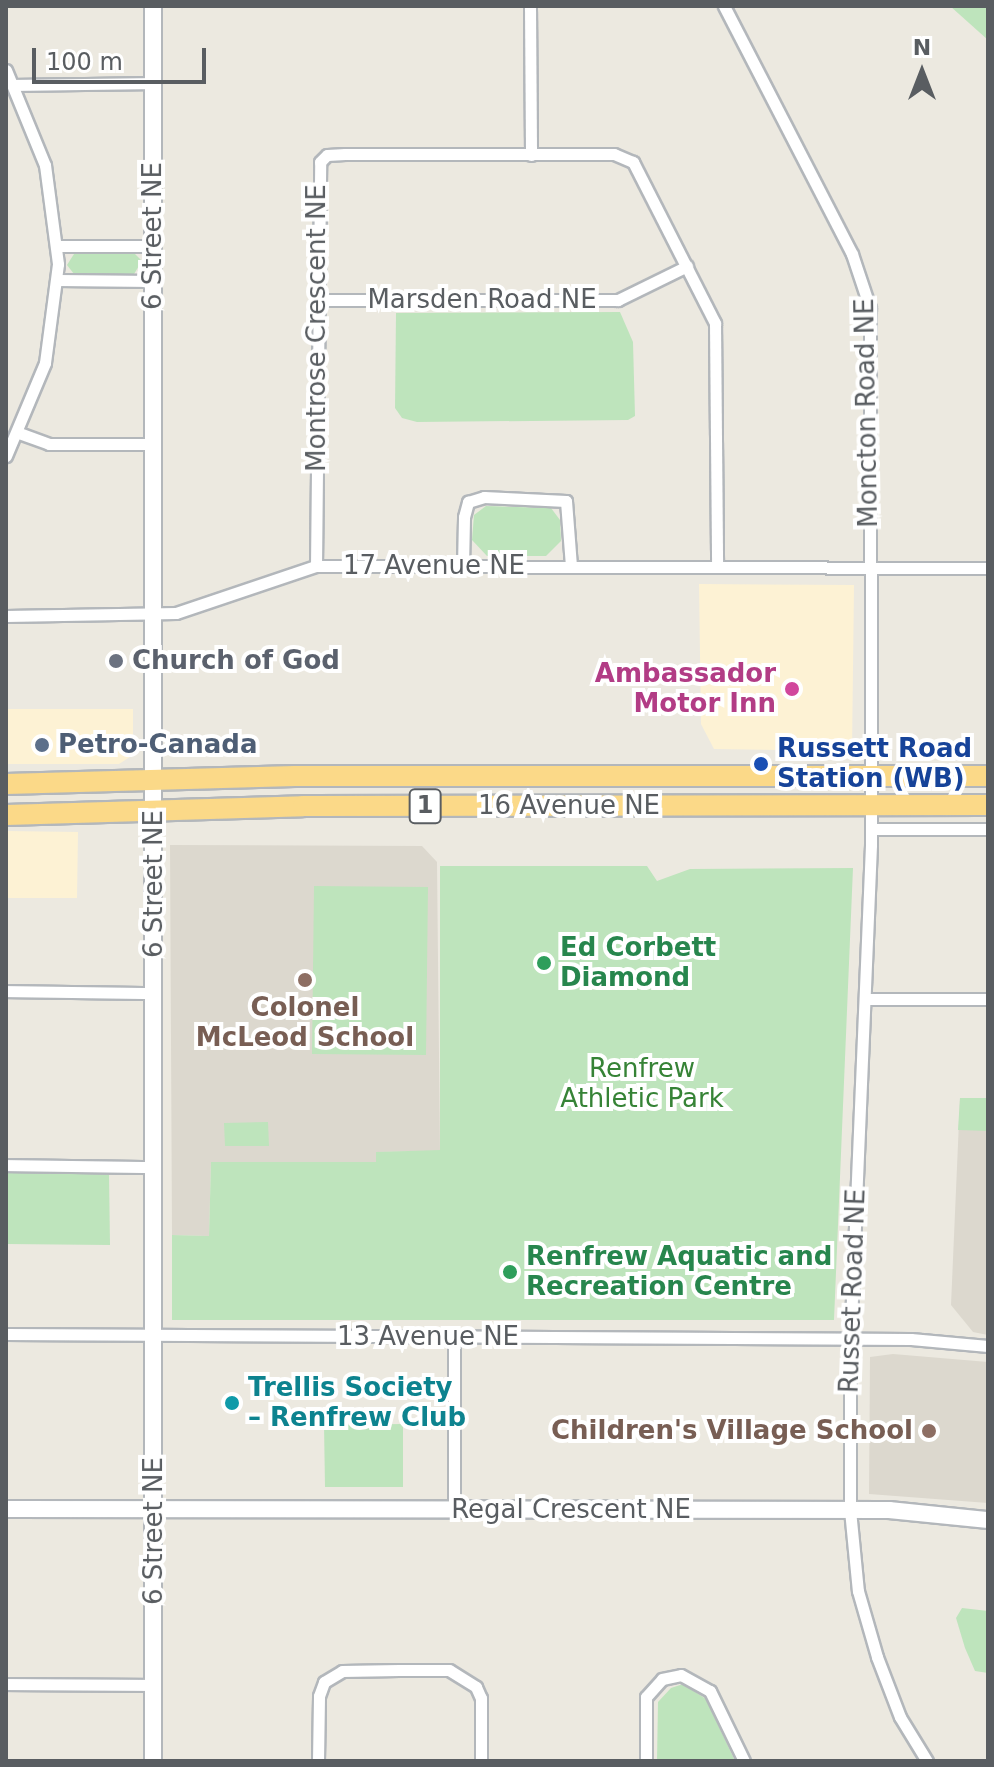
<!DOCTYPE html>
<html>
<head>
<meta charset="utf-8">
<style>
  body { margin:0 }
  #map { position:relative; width:994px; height:1767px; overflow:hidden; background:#ece9e0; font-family:"DejaVu Sans",sans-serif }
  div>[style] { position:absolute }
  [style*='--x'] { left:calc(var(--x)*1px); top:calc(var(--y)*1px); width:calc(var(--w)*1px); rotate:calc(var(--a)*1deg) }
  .commercial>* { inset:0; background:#fdf2d4 }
  .education>* { inset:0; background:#dcd8ce }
  .green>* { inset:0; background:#bee4bc }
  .roads { filter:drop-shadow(2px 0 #b3b7bb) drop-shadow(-2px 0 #b3b7bb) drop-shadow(0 2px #b3b7bb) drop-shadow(0 -2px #b3b7bb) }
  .street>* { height:11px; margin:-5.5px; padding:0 5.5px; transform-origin:5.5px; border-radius:5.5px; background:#fff }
  .secondary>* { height:16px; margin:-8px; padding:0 8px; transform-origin:8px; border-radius:8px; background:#fff }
  .highway>* { height:20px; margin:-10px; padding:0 10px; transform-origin:10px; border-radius:10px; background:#fbd988 }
  .dots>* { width:22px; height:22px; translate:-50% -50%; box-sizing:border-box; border:4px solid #fff; border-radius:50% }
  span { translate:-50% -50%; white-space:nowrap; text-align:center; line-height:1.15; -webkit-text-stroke:8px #fff; paint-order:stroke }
  .shield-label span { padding:2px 6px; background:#fff; border:2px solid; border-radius:6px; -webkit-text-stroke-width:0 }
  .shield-label { font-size:24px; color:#595d61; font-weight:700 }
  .street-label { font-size:26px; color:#595d61 }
  .worship-label { font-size:26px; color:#5b616d; font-weight:700 }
  .left { translate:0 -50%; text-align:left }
  .hotel-label { font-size:26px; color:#b23c85; font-weight:700 }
  .right { translate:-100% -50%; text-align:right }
  .service-label { font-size:26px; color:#4e5e75; font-weight:700 }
  .transit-label { font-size:26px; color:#164399; font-weight:700 }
  .leisure-label { font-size:26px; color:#27864d; font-weight:700 }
  .education-label { font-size:26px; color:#785e54; font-weight:700 }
  .park-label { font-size:26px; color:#368336 }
  .culture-label { font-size:26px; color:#0d838f; font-weight:700 }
  .frame { position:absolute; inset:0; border:8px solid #595d61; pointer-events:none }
  .north { position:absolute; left:882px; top:32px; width:80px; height:80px; -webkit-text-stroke:6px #fff; paint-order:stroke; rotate:0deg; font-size:22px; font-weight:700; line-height:32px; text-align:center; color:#595d61 }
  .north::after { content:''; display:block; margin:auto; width:28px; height:36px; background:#595d61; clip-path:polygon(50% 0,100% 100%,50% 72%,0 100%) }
  .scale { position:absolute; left:32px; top:48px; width:174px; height:36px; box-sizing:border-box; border:4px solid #595d61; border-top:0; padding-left:10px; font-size:24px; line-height:28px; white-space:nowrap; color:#595d61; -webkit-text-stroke:6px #fff; paint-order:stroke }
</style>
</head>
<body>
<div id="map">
  <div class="commercial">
    <i style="clip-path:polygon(699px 584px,854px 585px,852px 751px,714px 749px,701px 724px)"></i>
    <i style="clip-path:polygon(133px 709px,133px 755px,119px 764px,6px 764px,6px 709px)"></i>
    <i style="clip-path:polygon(6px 831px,78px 832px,77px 898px,6px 898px)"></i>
  </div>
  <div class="education">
    <i style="clip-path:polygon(170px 845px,422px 846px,437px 862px,440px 1151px,377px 1152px,377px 1163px,211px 1162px,209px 1236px,172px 1235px)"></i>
    <i style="clip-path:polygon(960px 1098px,988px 1098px,988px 1335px,973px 1332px,951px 1305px)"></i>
    <i style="clip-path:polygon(893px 1354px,988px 1362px,988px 1503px,869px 1494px,870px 1357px)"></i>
  </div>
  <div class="green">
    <i style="clip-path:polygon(950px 6px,988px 6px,988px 40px)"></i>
    <i style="clip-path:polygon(134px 253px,142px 261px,134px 274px,74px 274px,67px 265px,74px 254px)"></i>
    <i style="clip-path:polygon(620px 312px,633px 342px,635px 416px,628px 420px,417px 422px,402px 418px,395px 408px,396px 313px)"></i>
    <i style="clip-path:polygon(486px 506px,551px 508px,560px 520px,561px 541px,546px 556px,487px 556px,472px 540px,474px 515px)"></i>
    <i style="clip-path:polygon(440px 866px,647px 866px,657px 881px,690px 869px,853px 868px,834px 1320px,172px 1320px,172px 1235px,209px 1236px,211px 1162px,376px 1162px,376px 1152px,440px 1150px)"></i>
    <i style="clip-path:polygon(314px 886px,428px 887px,426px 1055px,312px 1054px)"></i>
    <i style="clip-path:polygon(960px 1098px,988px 1098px,988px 1131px,958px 1130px)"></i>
    <i style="clip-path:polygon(268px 1122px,269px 1146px,225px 1146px,224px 1123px)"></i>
    <i style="clip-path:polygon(6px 1172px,109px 1173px,110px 1245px,6px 1244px)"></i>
    <i style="clip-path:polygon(403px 1424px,403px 1487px,325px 1487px,324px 1425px)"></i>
    <i style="clip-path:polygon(962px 1608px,988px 1611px,988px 1673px,975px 1671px,965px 1648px,956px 1618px)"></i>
    <i style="clip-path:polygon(683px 1684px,706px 1699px,735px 1761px,657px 1761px,658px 1702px,671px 1688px)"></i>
  </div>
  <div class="roads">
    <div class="street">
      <i style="--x:530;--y:6;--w:149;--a:89.6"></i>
      <i style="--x:724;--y:6;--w:279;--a:62.7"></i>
      <i style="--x:852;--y:254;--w:57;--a:71.6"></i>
      <i style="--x:870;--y:308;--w:537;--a:89.89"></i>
      <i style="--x:871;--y:845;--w:493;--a:92.4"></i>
      <i style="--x:850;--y:1338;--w:172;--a:90"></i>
      <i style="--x:850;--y:1510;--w:81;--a:84.4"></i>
      <i style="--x:858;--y:1591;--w:69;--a:73.9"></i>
      <i style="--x:877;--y:1657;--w:64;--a:69"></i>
      <i style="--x:900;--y:1717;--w:52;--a:58.5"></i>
      <i style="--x:6;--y:70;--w:103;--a:67.7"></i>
      <i style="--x:45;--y:165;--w:100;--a:82.5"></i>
      <i style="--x:58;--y:264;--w:100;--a:97.5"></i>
      <i style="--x:45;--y:363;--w:101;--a:112.8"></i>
      <i style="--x:16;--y:85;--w:137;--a:-0.8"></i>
      <i style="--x:58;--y:246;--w:95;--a:0"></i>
      <i style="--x:58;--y:280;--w:95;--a:0.6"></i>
      <i style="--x:318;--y:300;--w:300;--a:0"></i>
      <i style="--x:618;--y:300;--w:77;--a:-26.2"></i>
      <i style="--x:19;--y:433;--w:32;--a:20"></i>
      <i style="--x:49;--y:444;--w:104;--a:0"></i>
      <i style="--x:316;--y:566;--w:404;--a:-89.4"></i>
      <i style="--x:320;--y:162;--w:10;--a:-45"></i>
      <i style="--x:327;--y:155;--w:18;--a:-3"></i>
      <i style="--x:345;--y:154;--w:269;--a:0"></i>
      <i style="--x:614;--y:154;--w:21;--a:23"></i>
      <i style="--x:633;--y:162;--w:181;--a:63"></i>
      <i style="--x:715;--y:323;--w:244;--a:89.5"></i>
      <i style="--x:463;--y:566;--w:49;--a:-88.8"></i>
      <i style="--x:464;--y:517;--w:16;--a:-75"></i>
      <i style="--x:468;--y:502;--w:17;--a:-17"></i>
      <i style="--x:484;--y:497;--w:82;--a:2.8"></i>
      <i style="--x:566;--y:501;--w:65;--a:85.6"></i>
      <i style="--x:6;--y:616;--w:170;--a:-1"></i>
      <i style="--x:176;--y:613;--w:148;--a:-18.6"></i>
      <i style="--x:316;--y:566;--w:672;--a:0.17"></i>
      <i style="--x:871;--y:829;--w:117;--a:0"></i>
      <i style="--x:6;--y:991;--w:149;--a:0.8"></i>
      <i style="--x:865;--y:999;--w:123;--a:0"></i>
      <i style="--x:6;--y:1165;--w:148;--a:0.8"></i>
      <i style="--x:6;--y:1334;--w:905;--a:0.32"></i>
      <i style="--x:911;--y:1339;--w:77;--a:5.2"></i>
      <i style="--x:454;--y:1511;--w:173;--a:-90"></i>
      <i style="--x:6;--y:1684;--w:147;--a:0.4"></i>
      <i style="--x:318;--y:1761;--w:65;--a:-89.1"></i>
      <i style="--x:319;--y:1696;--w:15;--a:-70"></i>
      <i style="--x:324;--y:1682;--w:21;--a:-31"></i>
      <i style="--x:342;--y:1671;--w:57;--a:-1"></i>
      <i style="--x:399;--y:1670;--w:50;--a:0"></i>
      <i style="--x:449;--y:1670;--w:32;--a:32"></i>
      <i style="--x:476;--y:1687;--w:12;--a:66"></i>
      <i style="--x:481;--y:1698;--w:63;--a:90"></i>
      <i style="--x:646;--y:1761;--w:64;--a:-90"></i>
      <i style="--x:646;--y:1697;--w:24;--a:-48"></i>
      <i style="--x:662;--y:1679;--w:19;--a:-12"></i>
      <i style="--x:681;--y:1675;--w:33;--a:29"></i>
      <i style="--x:710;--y:1691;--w:78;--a:64.1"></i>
    </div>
    <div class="secondary">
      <i style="--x:153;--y:6;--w:1755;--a:90"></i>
      <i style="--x:6;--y:1509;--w:883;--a:0.06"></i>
      <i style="--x:889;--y:1510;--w:100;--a:5.8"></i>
    </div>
    <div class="highway">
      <i style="--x:6;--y:784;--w:289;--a:-1.6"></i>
      <i style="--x:295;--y:776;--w:693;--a:0"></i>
      <i style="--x:6;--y:815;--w:297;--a:-1.7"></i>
      <i style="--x:303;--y:806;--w:685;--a:-0.08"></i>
    </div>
  </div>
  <div class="dots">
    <i style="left:116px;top:661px;background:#6b7280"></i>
    <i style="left:792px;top:689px;background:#d1479c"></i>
    <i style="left:42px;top:745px;background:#5c6f8a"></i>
    <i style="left:761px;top:764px;background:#1a4fb4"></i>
    <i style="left:544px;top:963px;background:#2e9e5b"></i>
    <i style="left:305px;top:980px;background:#8d6e63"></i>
    <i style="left:510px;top:1272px;background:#2e9e5b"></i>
    <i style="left:232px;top:1403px;background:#0f9aa8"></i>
    <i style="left:929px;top:1431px;background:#8d6e63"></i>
  </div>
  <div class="shield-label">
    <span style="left:425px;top:806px">1</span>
  </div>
  <div class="street-label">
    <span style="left:153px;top:236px;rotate:-90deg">6 Street NE</span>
    <span style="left:482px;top:300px">Marsden Road NE</span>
    <span style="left:317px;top:328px;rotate:-90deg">Montrose Crescent NE</span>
    <span style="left:867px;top:413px;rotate:-91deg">Moncton Road NE</span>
    <span style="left:434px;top:566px">17 Avenue NE</span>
    <span style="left:569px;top:806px">16 Avenue NE</span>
    <span style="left:154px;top:884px;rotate:-90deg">6 Street NE</span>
    <span style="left:853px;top:1291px;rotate:-88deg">Russet Road NE</span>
    <span style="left:428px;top:1337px">13 Avenue NE</span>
    <span style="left:571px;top:1510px">Regal Crescent NE</span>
    <span style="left:154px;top:1531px;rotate:-90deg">6 Street NE</span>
  </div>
  <div class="worship-label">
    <span class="left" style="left:132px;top:661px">Church of God</span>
  </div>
  <div class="hotel-label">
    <span class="right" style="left:776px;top:689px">Ambassador<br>Motor Inn</span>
  </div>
  <div class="service-label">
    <span class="left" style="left:58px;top:745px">Petro-Canada</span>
  </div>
  <div class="transit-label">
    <span class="left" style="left:777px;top:764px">Russett Road<br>Station (WB)</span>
  </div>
  <div class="leisure-label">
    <span class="left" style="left:560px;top:963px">Ed Corbett<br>Diamond</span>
    <span class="left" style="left:526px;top:1272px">Renfrew Aquatic and<br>Recreation Centre</span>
  </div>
  <div class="education-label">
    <span style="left:305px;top:1023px">Colonel<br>McLeod School</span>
    <span class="right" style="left:913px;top:1431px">Children's Village School</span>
  </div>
  <div class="park-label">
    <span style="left:642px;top:1084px">Renfrew<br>Athletic Park</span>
  </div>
  <div class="culture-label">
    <span class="left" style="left:248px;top:1403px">Trellis Society<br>– Renfrew Club</span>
  </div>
  <div class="frame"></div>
  <div class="north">N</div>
  <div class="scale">100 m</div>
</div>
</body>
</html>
